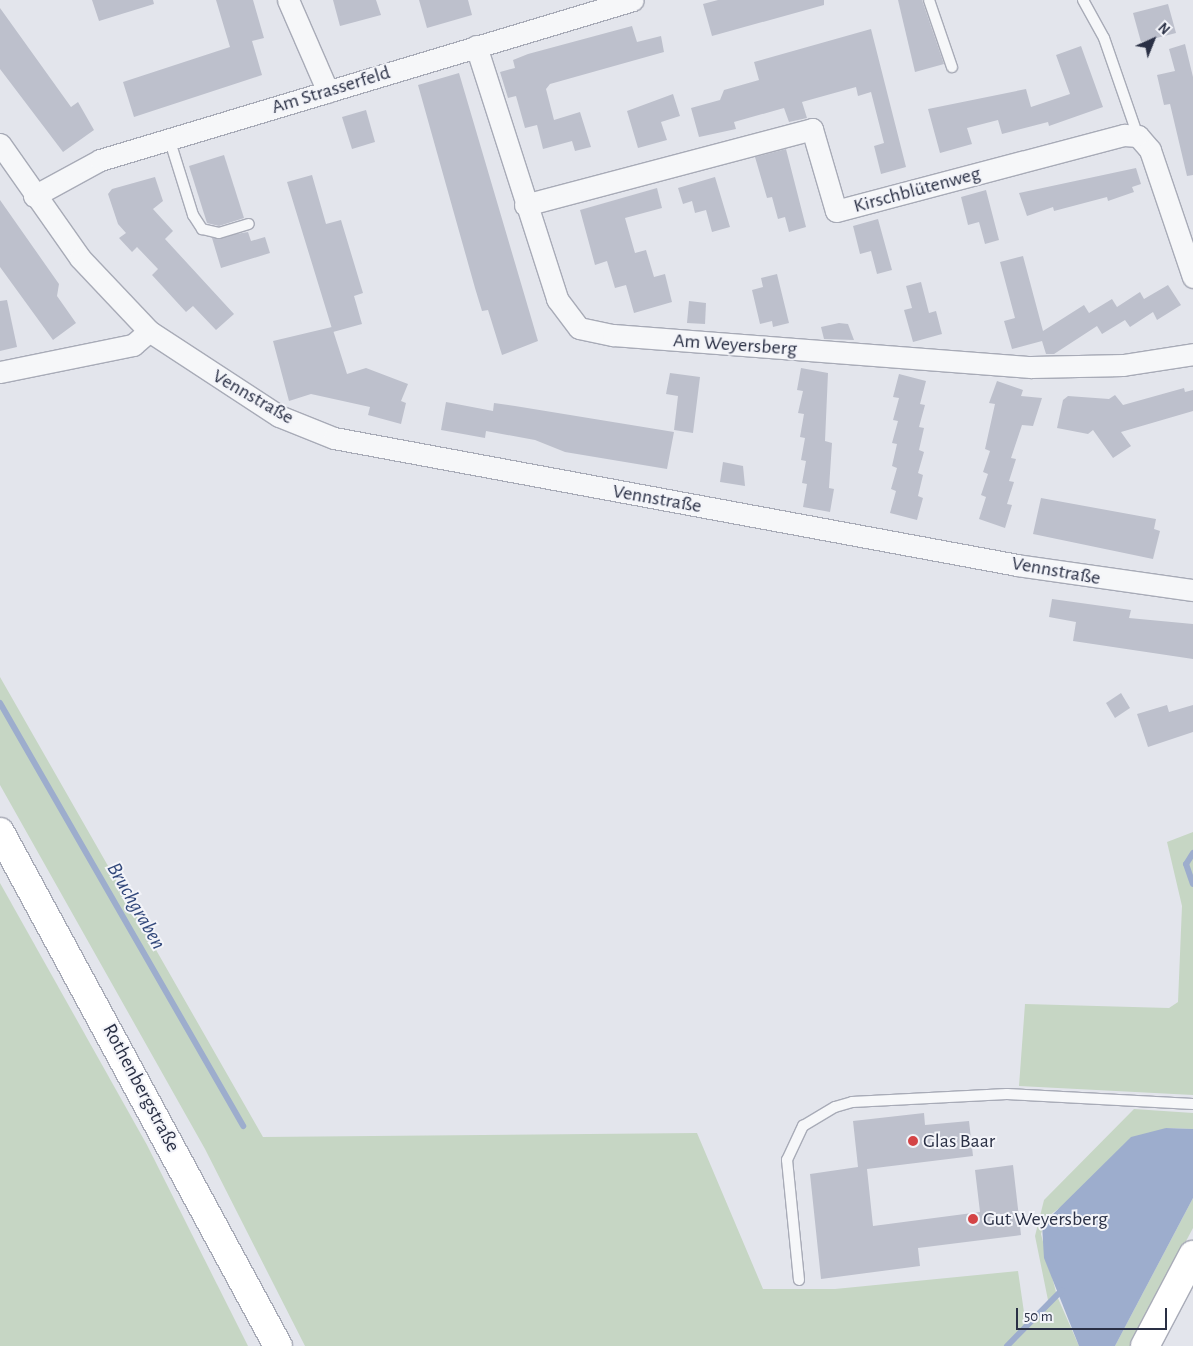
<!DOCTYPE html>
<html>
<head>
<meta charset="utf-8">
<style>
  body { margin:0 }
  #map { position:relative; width:1193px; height:1346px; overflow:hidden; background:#e3e5ec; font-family:"Alegreya Sans",sans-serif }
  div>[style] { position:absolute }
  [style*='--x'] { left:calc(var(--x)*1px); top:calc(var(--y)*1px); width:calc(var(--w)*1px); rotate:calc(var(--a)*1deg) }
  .green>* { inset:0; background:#c6d6c4 }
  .water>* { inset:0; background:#9dadcd }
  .stream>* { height:6px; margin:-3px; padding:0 3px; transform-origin:3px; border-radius:3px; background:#9dadcd }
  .building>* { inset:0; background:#bdc0cc }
  .roads { filter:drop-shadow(1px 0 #a8abb7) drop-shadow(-1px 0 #a8abb7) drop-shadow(0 1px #a8abb7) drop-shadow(0 -1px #a8abb7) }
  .service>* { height:10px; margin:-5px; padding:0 5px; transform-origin:5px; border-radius:5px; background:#f6f7f9 }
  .minor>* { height:21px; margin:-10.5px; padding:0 10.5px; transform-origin:10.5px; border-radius:10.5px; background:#f6f7f9 }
  .secondary>* { height:28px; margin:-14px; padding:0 14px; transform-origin:14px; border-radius:14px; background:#fff }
  .dots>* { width:14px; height:14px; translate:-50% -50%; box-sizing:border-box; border:2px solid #f3f4f9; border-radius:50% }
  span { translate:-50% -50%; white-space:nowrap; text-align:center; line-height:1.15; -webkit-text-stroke:4px #f3f4f9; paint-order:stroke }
  .street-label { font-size:20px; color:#2a3045 }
  .poi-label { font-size:20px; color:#2a3045 }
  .left { translate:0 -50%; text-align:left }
  .water-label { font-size:21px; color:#32487b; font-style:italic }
  .north { position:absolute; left:1128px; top:15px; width:50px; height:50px; -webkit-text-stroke:4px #f3f4f9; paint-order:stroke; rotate:44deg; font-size:14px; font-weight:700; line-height:20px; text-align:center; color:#2a3045 }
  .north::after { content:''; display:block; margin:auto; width:18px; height:22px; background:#2a3045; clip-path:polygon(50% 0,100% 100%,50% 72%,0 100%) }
  .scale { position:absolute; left:1016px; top:1308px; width:151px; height:22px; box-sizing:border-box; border:2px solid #2a3045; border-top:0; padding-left:6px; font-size:15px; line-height:18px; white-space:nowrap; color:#2a3045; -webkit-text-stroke:4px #f3f4f9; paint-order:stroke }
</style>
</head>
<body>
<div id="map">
  <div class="green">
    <i style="clip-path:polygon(0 677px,263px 1137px,697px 1133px,763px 1289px,835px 1289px,1018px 1271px,1026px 1326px,1005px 1346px,305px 1346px,205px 1149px,0 785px)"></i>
    <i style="clip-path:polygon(1193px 832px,1193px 1095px,1019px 1086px,1025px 1004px,1169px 1008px,1178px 1002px,1182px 906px,1167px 842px)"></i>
    <i style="clip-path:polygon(0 883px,147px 1145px,248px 1346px,0 1346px)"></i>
    <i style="clip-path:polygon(1134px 1109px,1193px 1113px,1193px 1129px,1166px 1128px,1046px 1218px,1041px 1234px,1057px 1296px,1079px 1346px,1010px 1346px,1049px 1305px,1035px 1236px,1044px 1200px)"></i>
    <i style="clip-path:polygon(1193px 1198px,1193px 1228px,1130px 1346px,1115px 1346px)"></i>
  </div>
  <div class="water">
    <i style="clip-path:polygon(1166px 1128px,1193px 1129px,1193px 1198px,1115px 1346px,1079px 1346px,1044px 1258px,1042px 1225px,1131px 1137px)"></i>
  </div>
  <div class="stream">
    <i style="--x:0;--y:703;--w:488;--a:60.1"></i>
    <i style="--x:1193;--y:853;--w:13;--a:122"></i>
    <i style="--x:1186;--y:864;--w:21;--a:71"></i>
    <i style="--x:1007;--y:1346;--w:78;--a:-45.5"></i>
  </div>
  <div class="building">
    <i style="clip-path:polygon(92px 0,153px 0,154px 4px,99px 21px)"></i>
    <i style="clip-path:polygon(216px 0,253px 0,264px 38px,252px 41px,262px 75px,134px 117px,123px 82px,230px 47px)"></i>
    <i style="clip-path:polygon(333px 0,376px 0,381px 15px,340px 26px)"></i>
    <i style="clip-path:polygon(419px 0,468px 0,472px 15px,427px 28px)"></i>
    <i style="clip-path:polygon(718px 0,824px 0,824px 5px,712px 36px,703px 4px)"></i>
    <i style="clip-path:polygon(898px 0,922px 0,944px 64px,915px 72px)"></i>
    <i style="clip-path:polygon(1168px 4px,1176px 33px,1141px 42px,1133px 13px)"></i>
    <i style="clip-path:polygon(0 8px,71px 107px,78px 102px,94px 130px,63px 152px,0 69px)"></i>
    <i style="clip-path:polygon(632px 26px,637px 42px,661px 36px,664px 52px,550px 84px,546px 89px,554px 120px,580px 112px,591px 147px,575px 151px,572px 141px,543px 149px,537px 125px,525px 128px,516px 96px,508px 98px,500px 72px,515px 68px,513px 60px,528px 54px)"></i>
    <i style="clip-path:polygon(871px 29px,906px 167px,881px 174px,874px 146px,884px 143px,871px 92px,858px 96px,856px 87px,802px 102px,807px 118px,789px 122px,784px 108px,734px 122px,736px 129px,699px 137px,691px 108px,720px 100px,724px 90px,759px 80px,754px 62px)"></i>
    <i style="clip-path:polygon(1185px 44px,1193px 77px,1193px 175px,1187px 176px,1170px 104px,1164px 105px,1157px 75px,1175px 71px,1169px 49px)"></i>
    <i style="clip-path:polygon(1081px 46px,1103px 107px,1049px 126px,1048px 122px,1002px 134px,998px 120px,967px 128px,972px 144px,940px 153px,928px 109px,1026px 89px,1031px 107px,1070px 94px,1056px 55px)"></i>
    <i style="clip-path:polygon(459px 73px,538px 341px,502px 355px,488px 310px,482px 311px,475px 288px,418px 85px)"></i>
    <i style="clip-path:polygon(673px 94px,680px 116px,661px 122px,667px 140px,638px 148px,627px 111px)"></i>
    <i style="clip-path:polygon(366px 110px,375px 142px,352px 149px,342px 117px)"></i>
    <i style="clip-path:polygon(786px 149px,806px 227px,789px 232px,785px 217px,778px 219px,772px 197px,767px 198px,755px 157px)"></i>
    <i style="clip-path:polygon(224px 155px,244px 218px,219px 226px,207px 223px,189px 166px)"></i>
    <i style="clip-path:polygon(1136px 168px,1141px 184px,1132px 187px,1134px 192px,1108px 201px,1107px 197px,1054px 211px,1053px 207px,1027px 216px,1019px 193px)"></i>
    <i style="clip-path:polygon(312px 175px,326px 224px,341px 220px,363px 293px,354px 296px,362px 324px,333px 332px,287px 182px)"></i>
    <i style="clip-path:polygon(155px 177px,163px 201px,153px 209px,173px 231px,165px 239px,234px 314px,216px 330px,193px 306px,186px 312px,152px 275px,158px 269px,137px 247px,132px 252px,119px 238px,126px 233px,118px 224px,108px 194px,112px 189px)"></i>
    <i style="clip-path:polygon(715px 177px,730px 227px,712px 232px,706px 210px,695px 213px,692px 201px,683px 204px,678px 188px)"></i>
    <i style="clip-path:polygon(657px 188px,662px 208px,625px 218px,635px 253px,646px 250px,654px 277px,665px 274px,672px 302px,634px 313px,626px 285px,615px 288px,607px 261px,595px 265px,580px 210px)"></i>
    <i style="clip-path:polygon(986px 190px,999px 240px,985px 244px,979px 222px,968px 225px,961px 197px)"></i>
    <i style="clip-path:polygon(0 200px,59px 284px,57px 296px,76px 323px,53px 340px,0 267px)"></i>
    <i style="clip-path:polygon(878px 219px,892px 270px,877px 274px,871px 251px,860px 254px,853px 226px)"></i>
    <i style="clip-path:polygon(248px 232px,251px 241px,265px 237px,270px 253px,221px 268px,212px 238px)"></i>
    <i style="clip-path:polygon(1023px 256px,1043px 331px,1084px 305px,1089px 313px,1112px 299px,1117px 307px,1140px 292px,1144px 299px,1168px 285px,1181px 305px,1157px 320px,1153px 312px,1130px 327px,1125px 320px,1102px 334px,1097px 326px,1054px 354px,1046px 354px,1042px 341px,1012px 349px,1004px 321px,1015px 318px,1000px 262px)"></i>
    <i style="clip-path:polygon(777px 274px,789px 323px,773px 327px,772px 321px,760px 324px,752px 290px,763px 287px,761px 278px)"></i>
    <i style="clip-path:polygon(921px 282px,929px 313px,936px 311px,942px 334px,913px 342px,904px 310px,912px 308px,906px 286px)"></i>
    <i style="clip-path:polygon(7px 300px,17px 347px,0 351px,0 301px)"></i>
    <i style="clip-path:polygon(689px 301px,706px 303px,705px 324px,687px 323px)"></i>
    <i style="clip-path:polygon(839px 323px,848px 324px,854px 340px,824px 339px,821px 327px)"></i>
    <i style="clip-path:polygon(332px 327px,347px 374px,366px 368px,408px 384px,401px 401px,406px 403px,401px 424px,368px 415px,370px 407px,311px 394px,289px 401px,273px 341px)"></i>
    <i style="clip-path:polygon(801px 368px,828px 373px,825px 441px,832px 443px,829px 488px,834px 489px,830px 512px,803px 507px,807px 484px,802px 483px,806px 461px,801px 460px,805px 438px,800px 437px,804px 414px,798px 413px,803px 391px,797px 390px)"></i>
    <i style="clip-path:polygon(670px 373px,700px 377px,693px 433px,674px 430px,678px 396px,666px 394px)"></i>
    <i style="clip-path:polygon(899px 374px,926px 381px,920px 404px,925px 405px,919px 427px,924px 428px,919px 450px,924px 452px,918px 473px,923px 475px,918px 496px,923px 498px,917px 520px,890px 513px,896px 491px,891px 489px,897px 468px,892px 466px,897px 444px,892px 443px,898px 421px,893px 420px,899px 398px,893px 397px)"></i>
    <i style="clip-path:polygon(997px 381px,1023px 390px,1021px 396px,1042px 398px,1033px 426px,1022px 425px,1011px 458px,1016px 459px,1009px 481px,1014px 482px,1007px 504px,1012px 505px,1005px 528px,979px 519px,986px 497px,981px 495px,988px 474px,983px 472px,990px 451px,985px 449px,995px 404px,989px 403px)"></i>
    <i style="clip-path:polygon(1184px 388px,1185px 392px,1193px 390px,1193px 411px,1121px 432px,1131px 446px,1113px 458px,1093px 430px,1088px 434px,1057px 428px,1063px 400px,1068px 396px,1109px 399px,1115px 395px,1123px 405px)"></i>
    <i style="clip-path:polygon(446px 402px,493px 411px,494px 403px,515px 406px,674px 432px,667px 469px,565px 452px,535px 440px,486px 431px,485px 438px,441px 430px)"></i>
    <i style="clip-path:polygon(723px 462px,743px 466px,745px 486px,720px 482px)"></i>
    <i style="clip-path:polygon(1041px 498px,1156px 519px,1154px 529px,1160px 531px,1153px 559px,1033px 534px)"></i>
    <i style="clip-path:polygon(1052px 599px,1131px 610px,1129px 618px,1193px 624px,1193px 659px,1073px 641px,1076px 622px,1049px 617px)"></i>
    <i style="clip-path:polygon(1121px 693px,1130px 708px,1115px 718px,1106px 703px)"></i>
    <i style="clip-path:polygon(1167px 705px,1169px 712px,1193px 705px,1193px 732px,1148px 747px,1137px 714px)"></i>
    <i style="clip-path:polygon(924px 1113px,925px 1125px,969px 1121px,973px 1156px,867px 1169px,873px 1226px,980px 1212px,975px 1170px,1013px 1165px,1021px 1235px,918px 1248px,920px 1266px,821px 1279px,810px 1174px,858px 1167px,853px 1121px)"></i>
  </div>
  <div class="roads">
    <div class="service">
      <i style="--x:929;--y:0;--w:71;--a:71.1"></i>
      <i style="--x:1083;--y:0;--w:43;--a:61.1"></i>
      <i style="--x:1104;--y:38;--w:104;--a:70.9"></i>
      <i style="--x:169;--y:138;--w:81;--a:72.7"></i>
      <i style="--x:193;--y:215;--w:17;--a:57"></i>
      <i style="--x:202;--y:229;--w:17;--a:13"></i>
      <i style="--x:219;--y:233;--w:31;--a:-17"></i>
      <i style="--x:799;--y:1280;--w:121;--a:-95.7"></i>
      <i style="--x:787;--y:1160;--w:38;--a:-65"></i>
      <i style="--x:803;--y:1126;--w:37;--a:-31"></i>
      <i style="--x:835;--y:1107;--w:18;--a:-16"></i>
      <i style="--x:852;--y:1102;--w:155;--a:-3"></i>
      <i style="--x:1007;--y:1094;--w:186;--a:3.1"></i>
    </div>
    <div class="minor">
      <i style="--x:288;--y:0;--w:100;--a:66.5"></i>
      <i style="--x:476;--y:46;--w:266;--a:72.2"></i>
      <i style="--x:557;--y:299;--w:36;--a:53"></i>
      <i style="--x:579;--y:328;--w:35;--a:12"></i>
      <i style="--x:613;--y:335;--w:419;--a:4.4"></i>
      <i style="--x:1031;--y:367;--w:92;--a:-1.2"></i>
      <i style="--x:1123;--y:365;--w:71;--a:-8.9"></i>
      <i style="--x:0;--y:144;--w:139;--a:54.9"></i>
      <i style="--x:80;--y:258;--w:100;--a:46.6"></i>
      <i style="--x:149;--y:331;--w:155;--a:33.2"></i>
      <i style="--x:279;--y:416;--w:59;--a:21.8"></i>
      <i style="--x:334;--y:438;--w:695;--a:10.53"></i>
      <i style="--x:1017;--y:565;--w:178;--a:8.1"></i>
      <i style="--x:34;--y:196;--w:75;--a:-28.6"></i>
      <i style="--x:100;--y:160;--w:556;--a:-16.71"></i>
      <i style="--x:525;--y:205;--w:297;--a:-14.8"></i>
      <i style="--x:812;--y:129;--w:85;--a:73.7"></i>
      <i style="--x:836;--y:211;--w:298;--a:-14.8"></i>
      <i style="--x:1124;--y:135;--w:14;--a:4"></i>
      <i style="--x:1138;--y:136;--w:18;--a:49"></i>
      <i style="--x:1150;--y:150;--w:134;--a:71.3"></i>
      <i style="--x:0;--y:372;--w:136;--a:-11.5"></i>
      <i style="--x:133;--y:345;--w:21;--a:-41"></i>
    </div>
    <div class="secondary">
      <i style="--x:0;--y:832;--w:584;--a:61.59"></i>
      <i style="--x:1145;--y:1346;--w:103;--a:-62.2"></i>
    </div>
  </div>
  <div class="dots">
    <i style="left:913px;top:1141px;background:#d44446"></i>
    <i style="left:973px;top:1219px;background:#d44446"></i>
  </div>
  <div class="street-label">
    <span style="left:331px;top:90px;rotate:-17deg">Am Strasserfeld</span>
    <span style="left:917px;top:190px;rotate:-15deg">Kirschblütenweg</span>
    <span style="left:735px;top:345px;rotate:4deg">Am Weyersberg</span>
    <span style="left:253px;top:397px;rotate:30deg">Vennstraße</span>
    <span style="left:657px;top:499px;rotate:10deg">Vennstraße</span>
    <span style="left:1056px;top:571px;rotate:10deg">Vennstraße</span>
    <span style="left:141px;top:1088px;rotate:62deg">Rothenbergstraße</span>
  </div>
  <div class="poi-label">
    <span class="left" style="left:923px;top:1141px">Glas Baar</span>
    <span class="left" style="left:983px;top:1219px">Gut Weyersberg</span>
  </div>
  <div class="water-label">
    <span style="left:136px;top:906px;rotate:60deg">Bruchgraben</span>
  </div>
  <div class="north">N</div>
  <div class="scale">50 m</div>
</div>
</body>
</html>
